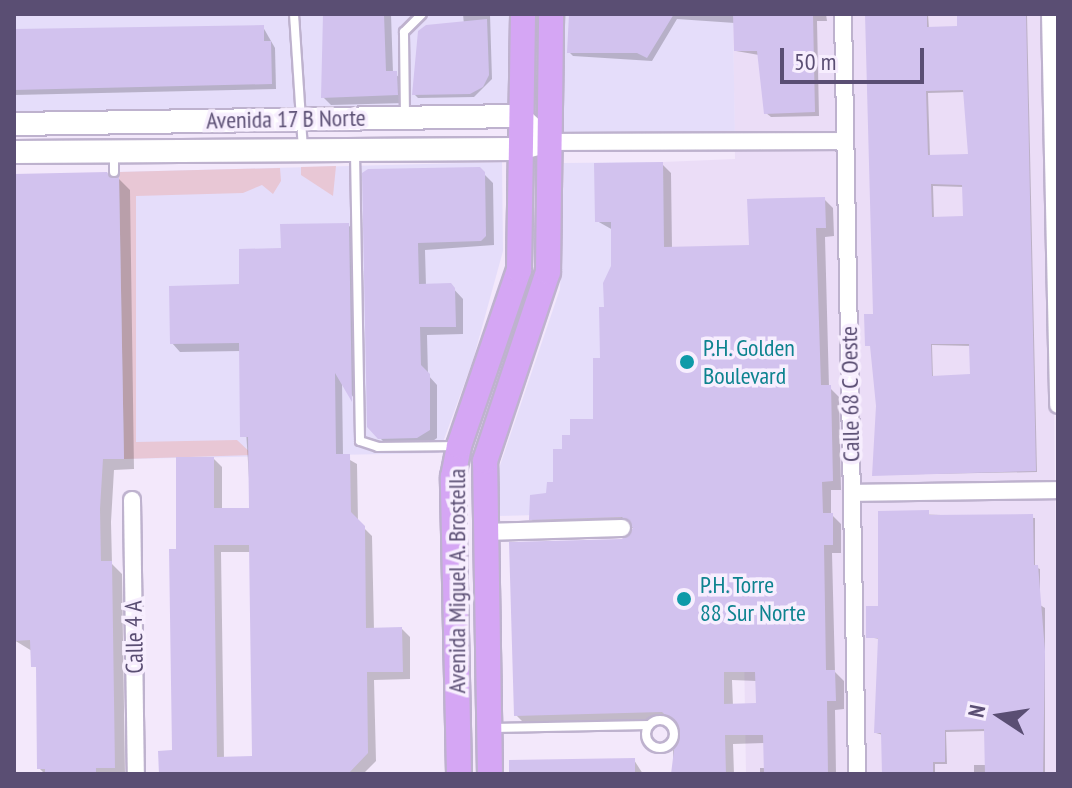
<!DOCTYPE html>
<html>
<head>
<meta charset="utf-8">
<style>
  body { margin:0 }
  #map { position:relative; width:1072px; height:788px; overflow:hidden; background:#f3e8fb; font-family:"PT Sans Narrow",sans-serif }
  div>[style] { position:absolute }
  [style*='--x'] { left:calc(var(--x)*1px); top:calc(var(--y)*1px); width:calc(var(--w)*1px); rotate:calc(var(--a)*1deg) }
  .residential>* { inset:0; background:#ebddf7 }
  .commercial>* { inset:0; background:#e5ddfa }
  .green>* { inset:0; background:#e8c7d5 }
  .shadow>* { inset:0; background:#0003 }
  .building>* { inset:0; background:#d2c2ee }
  .roads { filter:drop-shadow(2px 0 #beb2ce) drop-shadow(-2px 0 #beb2ce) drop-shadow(0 2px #beb2ce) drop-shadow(0 -2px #beb2ce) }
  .lane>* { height:8px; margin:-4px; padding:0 4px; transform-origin:4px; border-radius:4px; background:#fff }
  .lane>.ring { margin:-4px; padding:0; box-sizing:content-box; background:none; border:8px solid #fff; border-radius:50% }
  .street>* { height:16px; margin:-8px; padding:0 8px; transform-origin:8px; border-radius:8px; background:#fff }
  .secondary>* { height:22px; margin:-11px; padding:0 11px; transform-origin:11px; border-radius:11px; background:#fff }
  .primary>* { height:24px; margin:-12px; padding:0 12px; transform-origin:12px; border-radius:12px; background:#d5a6f4 }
  .dots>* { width:22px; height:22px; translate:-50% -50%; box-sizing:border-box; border:4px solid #f7eefe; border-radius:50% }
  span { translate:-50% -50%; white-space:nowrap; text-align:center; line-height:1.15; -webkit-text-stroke:7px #f7eefe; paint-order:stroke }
  .street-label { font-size:24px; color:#5a4e73 }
  .culture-label { font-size:24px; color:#0d838f }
  .left { translate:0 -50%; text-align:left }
  .frame { position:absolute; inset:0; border:16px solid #5a4e73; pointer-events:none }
  .north { position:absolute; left:960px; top:676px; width:80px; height:80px; -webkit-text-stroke:6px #f7eefe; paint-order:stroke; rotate:282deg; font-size:22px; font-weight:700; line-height:32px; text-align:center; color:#5a4e73 }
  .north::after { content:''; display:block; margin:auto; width:28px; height:36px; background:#5a4e73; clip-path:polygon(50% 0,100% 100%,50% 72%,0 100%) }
  .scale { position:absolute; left:780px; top:48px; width:144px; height:36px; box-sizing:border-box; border:4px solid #5a4e73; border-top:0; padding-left:10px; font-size:24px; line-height:28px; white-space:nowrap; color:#5a4e73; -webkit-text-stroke:6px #f7eefe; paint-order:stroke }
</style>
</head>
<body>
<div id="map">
  <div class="residential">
    <i style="clip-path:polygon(733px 14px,1050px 14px,1058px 774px,746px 774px,744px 651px,625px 654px,621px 513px,665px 305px,663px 162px,735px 159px)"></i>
  </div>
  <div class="commercial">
    <i style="clip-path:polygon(14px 14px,523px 14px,519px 116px,14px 124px)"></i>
    <i style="clip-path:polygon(551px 14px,733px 14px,735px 142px,547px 142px)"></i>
    <i style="clip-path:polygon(502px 162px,503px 251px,473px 360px,439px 453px,124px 459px,119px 172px)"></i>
    <i style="clip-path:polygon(663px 162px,665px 306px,621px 513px,495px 516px,496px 477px,560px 289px,564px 163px)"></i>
  </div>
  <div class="green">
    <i style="clip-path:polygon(336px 166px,333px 196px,301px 175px,301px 167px)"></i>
    <i style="clip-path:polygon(280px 168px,281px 181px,273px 194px,262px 185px,243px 193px,136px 196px,136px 442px,237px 440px,253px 455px,124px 459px,119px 172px)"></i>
  </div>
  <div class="shadow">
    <i style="clip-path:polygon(324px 14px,391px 14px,393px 73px,405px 81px,405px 103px,331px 105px,323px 97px)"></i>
    <i style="clip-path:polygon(463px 14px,490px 14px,492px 79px,474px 97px,418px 98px,414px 94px,464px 25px)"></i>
    <i style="clip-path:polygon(571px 14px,826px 14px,827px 21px,817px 21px,819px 116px,771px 117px,766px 113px,759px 55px,736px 51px,735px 23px,677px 19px,652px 61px,573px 56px,569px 52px)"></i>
    <i style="clip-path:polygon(evenodd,867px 14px,928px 14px,929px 29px,959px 28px,959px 14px,1027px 14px,1037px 472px,874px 475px,878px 406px,867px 14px,965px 92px,970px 156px,930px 157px,928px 93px,965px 92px,867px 14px,933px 186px,964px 187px,965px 218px,934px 219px,933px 186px,867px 14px,932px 345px,971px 346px,972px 376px,933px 378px,932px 345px)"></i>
    <i style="clip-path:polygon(263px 27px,275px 48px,276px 89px,14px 95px,14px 31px)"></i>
    <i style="clip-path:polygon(evenodd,662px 164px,671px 173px,672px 249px,751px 247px,824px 199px,833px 208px,834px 236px,825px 237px,829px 387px,839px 397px,841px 490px,831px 490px,831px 514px,841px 524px,841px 553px,832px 553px,835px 672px,844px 681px,844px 709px,835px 710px,836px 774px,760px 774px,760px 768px,766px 768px,765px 743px,733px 744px,734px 774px,673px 774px,673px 750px,680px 743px,673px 720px,525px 724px,516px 715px,636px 528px,540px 528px,531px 519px,555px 484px,572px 437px,595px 421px,613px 266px,613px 230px,597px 221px,662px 164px,732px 680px,757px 681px,758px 705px,733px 706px,732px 680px)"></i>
    <i style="clip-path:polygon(479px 169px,493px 183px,494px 245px,425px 250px,426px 286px,450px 285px,463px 299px,463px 334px,427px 335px,428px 375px,437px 385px,437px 438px,426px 446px,389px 447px,371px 429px,364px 174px)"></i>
    <i style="clip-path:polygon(14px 176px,119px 179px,130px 190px,134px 469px,114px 470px,111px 522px,112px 564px,122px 574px,125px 774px,45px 774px,39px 768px,38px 672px,32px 651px,14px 640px)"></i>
    <i style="clip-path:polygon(evenodd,348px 225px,357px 233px,360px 407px,342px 381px,343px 456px,357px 464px,358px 522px,372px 536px,374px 630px,402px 629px,410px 637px,410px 679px,374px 680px,376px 761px,363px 774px,161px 774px,174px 752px,214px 459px,222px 467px,222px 510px,251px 510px,241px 351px,180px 352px,172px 343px,283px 250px,348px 225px,221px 552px,251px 552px,254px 758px,224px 759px,221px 552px)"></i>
    <i style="clip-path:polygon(880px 513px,1035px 518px,1035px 567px,1040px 569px,1040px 605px,1045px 608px,1045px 774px,974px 774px,974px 765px,987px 765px,986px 731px,946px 732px,947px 764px,935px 764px,935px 774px,884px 774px,883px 735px,876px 733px,880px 639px,868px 637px,880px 608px)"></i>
    <i style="clip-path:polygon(634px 760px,643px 774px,530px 774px)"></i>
  </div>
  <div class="building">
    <i style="clip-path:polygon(323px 14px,384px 14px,386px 71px,397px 71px,398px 95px,321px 98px)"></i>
    <i style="clip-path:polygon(569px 14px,674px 14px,647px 58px,637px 53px,567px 53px)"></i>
    <i style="clip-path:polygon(733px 14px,813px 14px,815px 112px,764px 114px,757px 51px,734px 51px)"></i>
    <i style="clip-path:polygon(evenodd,865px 14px,927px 14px,927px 27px,957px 26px,957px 14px,1026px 14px,1036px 471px,872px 476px,876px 406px,870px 346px,865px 346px,864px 314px,873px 314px,865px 14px,963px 90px,968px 154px,928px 155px,926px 91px,963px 90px,865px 14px,931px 184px,962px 185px,963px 216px,932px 217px,931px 184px,865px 14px,931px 344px,969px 344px,970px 374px,932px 376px,931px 344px)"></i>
    <i style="clip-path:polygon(487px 19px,489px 75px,483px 87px,470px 94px,412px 95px,418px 31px,426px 25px)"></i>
    <i style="clip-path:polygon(264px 25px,264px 41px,271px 41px,272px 84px,14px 90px,14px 29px)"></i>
    <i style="clip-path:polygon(evenodd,663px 162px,664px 247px,749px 245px,747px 199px,825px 197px,826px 228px,816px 228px,821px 385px,831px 385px,833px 481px,822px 482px,823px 513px,833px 513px,833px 545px,824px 545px,826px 670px,835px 670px,836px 701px,827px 701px,828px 774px,764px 774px,763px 735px,725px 735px,726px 774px,671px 774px,677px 726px,662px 712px,514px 716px,509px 542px,622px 539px,633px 528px,622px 517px,529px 520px,530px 495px,546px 493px,547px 482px,553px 482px,553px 449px,562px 449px,562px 435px,570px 435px,570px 419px,593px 419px,593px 358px,600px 358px,599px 307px,604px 307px,603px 283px,611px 266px,611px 222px,595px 222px,594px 163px,663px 162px,724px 672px,755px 672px,756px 703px,724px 704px,724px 672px)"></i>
    <i style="clip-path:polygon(480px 167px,485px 172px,486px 236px,481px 241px,418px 243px,419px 284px,451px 283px,455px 288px,456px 327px,420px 327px,421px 365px,430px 374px,430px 430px,417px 438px,378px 439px,367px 427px,362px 173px,368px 169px)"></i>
    <i style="clip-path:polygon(107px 172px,111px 178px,119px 176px,124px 459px,103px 459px,100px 509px,101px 561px,112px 561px,115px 768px,96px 768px,96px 774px,45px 774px,45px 769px,37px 769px,36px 667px,31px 667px,30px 640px,14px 641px,14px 174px)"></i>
    <i style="clip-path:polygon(evenodd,349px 223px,352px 402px,335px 373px,336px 454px,350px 454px,351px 512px,365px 526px,366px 628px,402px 627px,403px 672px,367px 672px,368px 753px,348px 774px,159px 774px,158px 751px,172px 750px,169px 549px,176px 549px,176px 457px,214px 457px,214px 508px,249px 508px,248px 437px,240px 437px,239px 343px,170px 344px,169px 286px,239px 284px,239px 249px,281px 248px,280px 224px,349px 223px,214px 545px,249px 545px,252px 756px,217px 757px,214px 545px)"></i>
    <i style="clip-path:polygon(929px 510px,929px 515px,1033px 514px,1034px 565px,1038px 565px,1045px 651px,1043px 774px,985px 774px,984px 729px,945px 730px,945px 762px,933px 762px,933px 774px,882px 774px,881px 733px,874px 733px,878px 638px,866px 638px,866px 606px,878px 606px,878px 511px)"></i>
    <i style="clip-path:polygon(635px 758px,635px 774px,509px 774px,509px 760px)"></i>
  </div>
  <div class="roads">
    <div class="lane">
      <i style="--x:294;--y:14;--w:134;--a:86.2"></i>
      <i style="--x:405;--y:116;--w:84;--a:-90.7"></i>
      <i style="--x:404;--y:32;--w:25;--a:-45"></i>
      <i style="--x:114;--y:152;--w:20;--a:90"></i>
      <i style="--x:355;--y:153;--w:288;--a:89"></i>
      <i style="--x:360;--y:441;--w:19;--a:18"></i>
      <i style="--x:378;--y:447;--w:79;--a:-0.7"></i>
      <i class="ring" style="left:646px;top:720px;width:20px;height:20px"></i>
      <i style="--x:493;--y:728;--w:156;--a:-1.1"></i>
    </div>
    <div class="street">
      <i style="--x:843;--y:14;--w:760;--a:88.94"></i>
      <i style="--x:1050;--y:14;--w:391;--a:88.8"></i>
      <i style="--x:547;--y:142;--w:298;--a:-0.2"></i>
      <i style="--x:852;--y:493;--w:206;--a:-0.8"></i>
      <i style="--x:132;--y:500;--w:274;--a:89.2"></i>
      <i style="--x:484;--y:532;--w:138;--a:-1.7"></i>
    </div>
    <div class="secondary">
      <i style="--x:14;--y:124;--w:505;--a:-0.91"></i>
      <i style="--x:519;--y:116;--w:38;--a:43"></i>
      <i style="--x:14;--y:152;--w:504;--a:-0.34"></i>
      <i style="--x:518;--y:149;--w:21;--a:-14"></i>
    </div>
    <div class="primary">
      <i style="--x:459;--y:774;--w:297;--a:-91.2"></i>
      <i style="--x:453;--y:477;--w:32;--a:-79"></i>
      <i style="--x:459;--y:446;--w:186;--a:-71.2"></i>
      <i style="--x:519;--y:270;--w:256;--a:-89.1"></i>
      <i style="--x:490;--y:774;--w:313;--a:-90.9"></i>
      <i style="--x:485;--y:461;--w:199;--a:-71.6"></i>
      <i style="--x:548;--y:272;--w:258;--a:-89.3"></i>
    </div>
  </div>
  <div class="dots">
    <i style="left:687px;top:362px;background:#0f9aa8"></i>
    <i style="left:684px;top:599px;background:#0f9aa8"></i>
  </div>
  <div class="street-label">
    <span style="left:286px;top:119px;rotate:-1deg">Avenida 17 B Norte</span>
    <span style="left:850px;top:394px;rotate:-91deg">Calle 68 C Oeste</span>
    <span style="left:457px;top:581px;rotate:-90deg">Avenida Miguel A. Brostella</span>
    <span style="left:134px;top:637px;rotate:-91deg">Calle 4 A</span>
  </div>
  <div class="culture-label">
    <span class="left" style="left:703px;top:362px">P.H. Golden<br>Boulevard</span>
    <span class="left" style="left:700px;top:599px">P.H. Torre<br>88 Sur Norte</span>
  </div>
  <div class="frame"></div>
  <div class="north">N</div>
  <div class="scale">50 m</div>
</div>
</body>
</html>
